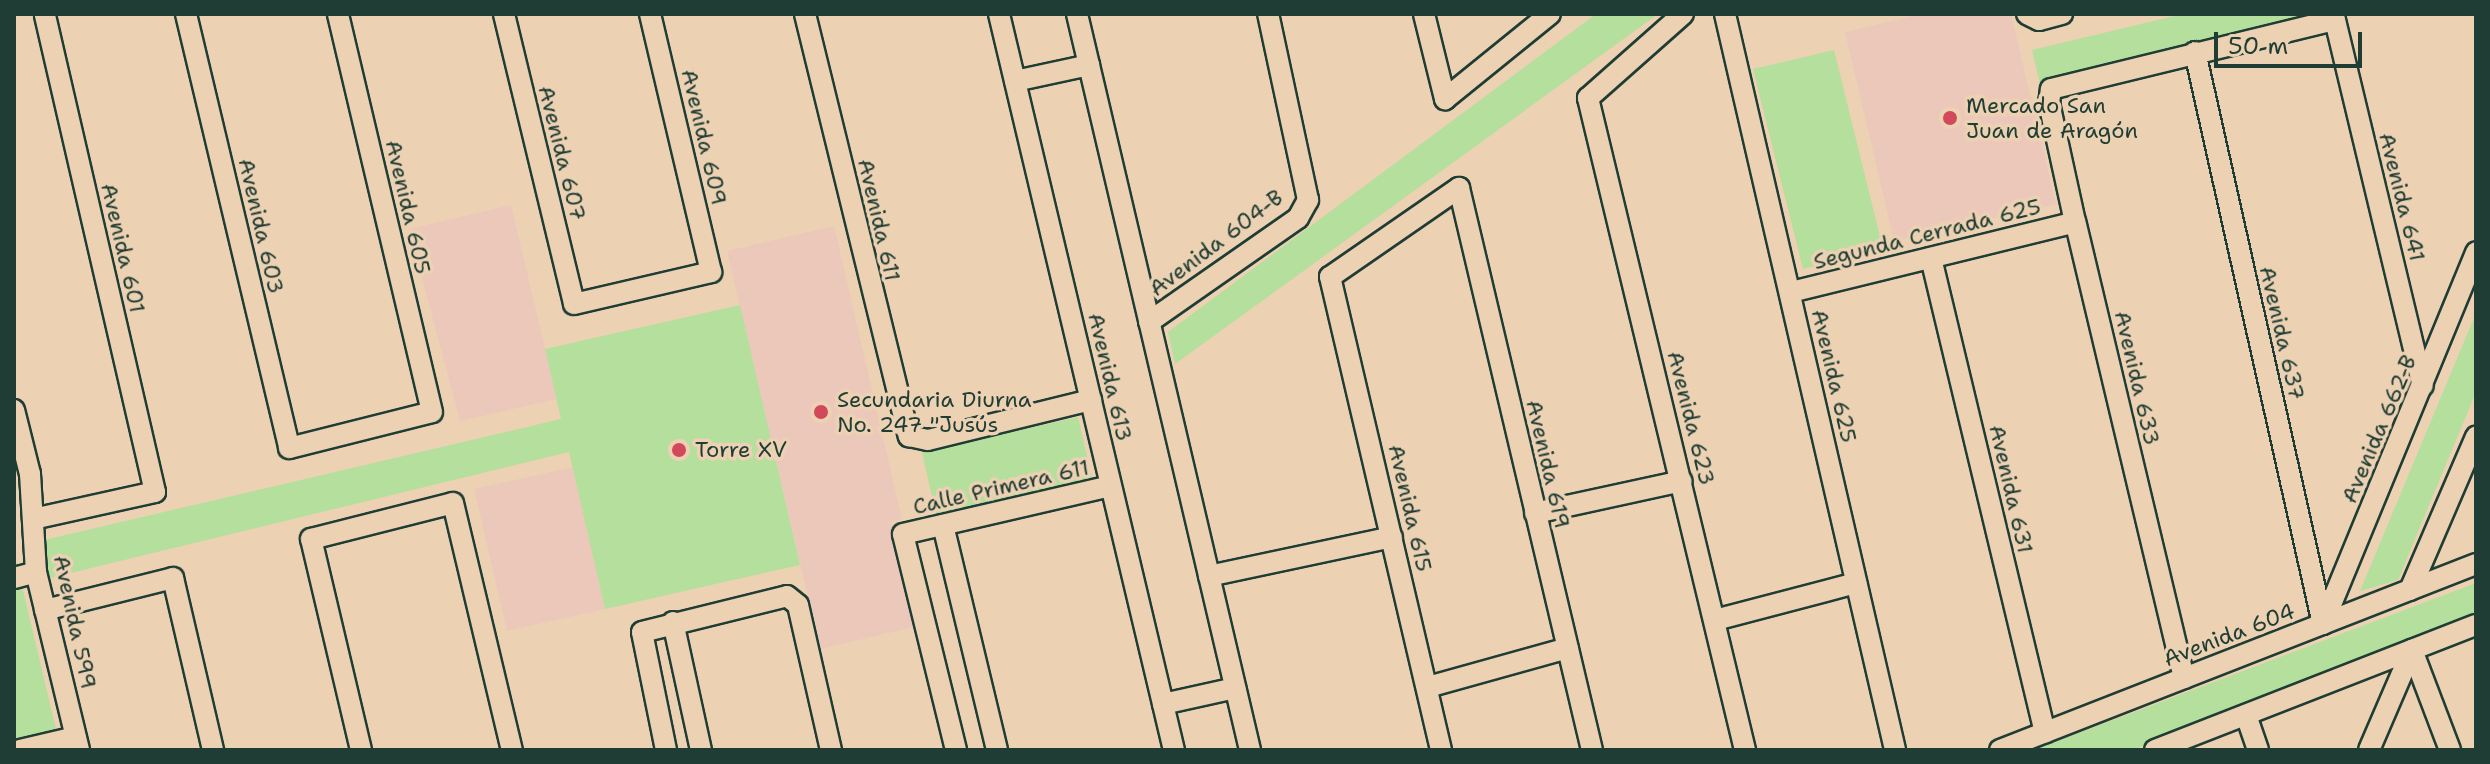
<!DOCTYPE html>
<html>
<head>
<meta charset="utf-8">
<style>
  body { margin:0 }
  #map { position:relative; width:2490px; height:764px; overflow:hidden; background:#edd1b3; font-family:"Shantell Sans",sans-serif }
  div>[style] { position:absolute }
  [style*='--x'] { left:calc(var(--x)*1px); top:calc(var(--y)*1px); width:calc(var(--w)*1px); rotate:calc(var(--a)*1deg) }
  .built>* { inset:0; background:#ecc8bb }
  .green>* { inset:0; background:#b4df9d }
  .roads { filter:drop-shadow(2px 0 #1f3d34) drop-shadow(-2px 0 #1f3d34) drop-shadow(0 2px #1f3d34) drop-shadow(0 -2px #1f3d34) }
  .minor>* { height:20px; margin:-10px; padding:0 10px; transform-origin:10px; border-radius:10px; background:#edd1b3 }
  .dots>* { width:22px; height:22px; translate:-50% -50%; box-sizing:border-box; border:4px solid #edd1b3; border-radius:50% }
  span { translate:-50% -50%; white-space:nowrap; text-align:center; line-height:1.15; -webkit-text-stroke:7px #edd1b3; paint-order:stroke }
  .poi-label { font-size:22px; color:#1f3d34 }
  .left { translate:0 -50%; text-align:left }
  .street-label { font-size:22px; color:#1f3d34 }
  .frame { position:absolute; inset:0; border:16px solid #1f3d34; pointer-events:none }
  .scale { position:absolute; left:2214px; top:32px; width:148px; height:36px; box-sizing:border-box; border:4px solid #1f3d34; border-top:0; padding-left:10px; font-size:24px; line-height:28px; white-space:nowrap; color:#1f3d34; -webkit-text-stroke:6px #edd1b3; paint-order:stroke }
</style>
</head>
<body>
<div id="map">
  <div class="built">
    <i style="clip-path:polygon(1922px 14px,2011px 14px,2056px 204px,1894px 241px,1845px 32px)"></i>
    <i style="clip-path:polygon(511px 205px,557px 399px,460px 421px,409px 229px)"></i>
    <i style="clip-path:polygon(834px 226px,902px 519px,890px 522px,914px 627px,820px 649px,727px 251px)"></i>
    <i style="clip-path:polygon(573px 467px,605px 609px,507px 631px,474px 489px)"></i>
  </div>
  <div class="green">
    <i style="clip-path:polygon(1596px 14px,1658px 14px,1175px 364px,1168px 332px)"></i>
    <i style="clip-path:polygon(2183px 14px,2339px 14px,2040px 84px,2032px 50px)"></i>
    <i style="clip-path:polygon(1834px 50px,1883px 249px,1803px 269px,1753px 69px)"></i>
    <i style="clip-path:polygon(740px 305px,800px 565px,605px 609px,569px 452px,50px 578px,40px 541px,561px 419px,545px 349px)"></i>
    <i style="clip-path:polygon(2476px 313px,2476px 392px,2398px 580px,2360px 591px)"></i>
    <i style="clip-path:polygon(1078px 417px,1093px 482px,937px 518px,922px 453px)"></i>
    <i style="clip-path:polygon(16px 561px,61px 750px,14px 750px)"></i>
    <i style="clip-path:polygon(2476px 583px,2476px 615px,2132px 750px,2034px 750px)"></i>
  </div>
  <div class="roads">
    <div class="minor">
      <i style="--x:186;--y:14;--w:446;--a:76.6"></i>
      <i style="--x:289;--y:448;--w:147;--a:-14.1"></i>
      <i style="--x:432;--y:412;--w:409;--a:-103.3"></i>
      <i style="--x:504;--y:14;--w:298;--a:76.4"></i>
      <i style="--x:574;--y:304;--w:141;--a:-13.1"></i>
      <i style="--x:711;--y:272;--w:265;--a:-103.3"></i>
      <i style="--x:805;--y:14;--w:435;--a:76.2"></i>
      <i style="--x:909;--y:436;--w:19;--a:12"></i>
      <i style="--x:928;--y:440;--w:168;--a:-13.8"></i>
      <i style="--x:999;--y:14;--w:757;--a:76.63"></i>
      <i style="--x:1077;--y:14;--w:756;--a:76.77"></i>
      <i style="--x:1424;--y:14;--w:88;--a:76.1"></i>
      <i style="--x:1445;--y:99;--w:135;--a:-39"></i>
      <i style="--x:1683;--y:14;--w:127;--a:138.5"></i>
      <i style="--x:1588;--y:98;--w:671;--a:76.46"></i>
      <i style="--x:1725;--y:14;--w:755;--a:76.99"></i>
      <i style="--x:2027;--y:14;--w:13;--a:27"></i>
      <i style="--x:2039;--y:20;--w:24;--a:-15"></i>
      <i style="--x:2195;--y:52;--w:586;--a:77.39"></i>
      <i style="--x:1015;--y:81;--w:76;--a:-12.2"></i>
      <i style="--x:1931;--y:258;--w:488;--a:76.5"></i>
      <i style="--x:1791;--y:292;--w:292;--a:-13.8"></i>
      <i style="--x:1149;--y:322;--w:182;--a:-34.9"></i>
      <i style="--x:1298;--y:218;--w:21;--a:-61"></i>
      <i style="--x:1308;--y:200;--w:190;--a:-102.1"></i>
      <i style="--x:14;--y:410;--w:66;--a:76"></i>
      <i style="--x:30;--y:474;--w:98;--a:86.5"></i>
      <i style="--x:36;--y:572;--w:183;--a:76.4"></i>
      <i style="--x:1535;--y:513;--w:150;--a:-12.3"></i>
      <i style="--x:33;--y:519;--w:125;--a:-12.5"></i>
      <i style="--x:155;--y:492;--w:490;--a:-103"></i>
      <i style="--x:943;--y:525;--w:231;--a:76.5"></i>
      <i style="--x:1209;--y:576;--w:187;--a:-12"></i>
      <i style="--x:14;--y:578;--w:23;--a:-15"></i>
      <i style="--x:2410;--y:590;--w:167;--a:-66.7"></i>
      <i style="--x:45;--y:610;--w:132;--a:-14"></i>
      <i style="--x:173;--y:578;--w:177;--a:76.9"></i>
      <i style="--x:1715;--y:620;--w:146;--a:-14.7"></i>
      <i style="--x:673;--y:622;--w:131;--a:77.7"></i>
      <i style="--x:2323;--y:624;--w:402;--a:-67.6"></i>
      <i style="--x:2412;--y:650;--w:107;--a:69.2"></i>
      <i style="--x:2184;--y:678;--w:469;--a:-103.4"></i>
      <i style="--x:2075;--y:222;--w:122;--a:-102.3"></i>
      <i style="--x:2049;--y:103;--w:14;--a:-82"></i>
      <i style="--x:2051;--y:89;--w:292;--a:-13.7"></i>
      <i style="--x:2335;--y:20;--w:376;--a:76.5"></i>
      <i style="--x:1428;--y:687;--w:145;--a:-15.6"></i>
      <i style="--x:1163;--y:704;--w:74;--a:-12.5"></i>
      <i style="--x:2246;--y:715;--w:37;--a:71"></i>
      <i style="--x:20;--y:750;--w:57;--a:-13.1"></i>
      <i style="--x:361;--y:750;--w:217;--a:-103.3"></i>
      <i style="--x:311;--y:539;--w:146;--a:-14.2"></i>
      <i style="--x:453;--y:503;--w:254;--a:76.6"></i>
      <i style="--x:666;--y:750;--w:120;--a:-101.5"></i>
      <i style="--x:642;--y:632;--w:149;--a:-13.9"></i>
      <i style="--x:787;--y:596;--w:14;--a:39"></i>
      <i style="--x:798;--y:605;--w:149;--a:77.2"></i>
      <i style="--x:956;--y:750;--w:222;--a:-103.8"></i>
      <i style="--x:903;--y:534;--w:213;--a:-13"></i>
      <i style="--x:1441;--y:750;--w:486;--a:-103.2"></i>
      <i style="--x:1330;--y:277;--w:157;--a:-34.6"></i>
      <i style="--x:1459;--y:188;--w:578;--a:76.69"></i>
      <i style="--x:2000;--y:750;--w:511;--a:-21.34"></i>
      <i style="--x:2155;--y:750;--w:344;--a:-21.3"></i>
      <i style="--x:2369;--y:750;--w:109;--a:-66.7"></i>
    </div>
  </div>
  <div class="dots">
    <i style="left:1950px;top:118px;background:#d1495b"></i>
    <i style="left:821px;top:412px;background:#d1495b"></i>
    <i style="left:679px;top:450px;background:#d1495b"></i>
  </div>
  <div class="poi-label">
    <span class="left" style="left:1966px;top:118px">Mercado San<br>Juan de Aragón</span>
    <span class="left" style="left:837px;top:412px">Secundaria Diurna<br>No. 247 "Jusús</span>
    <span class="left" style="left:695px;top:450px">Torre XV</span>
  </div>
  <div class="street-label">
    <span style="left:704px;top:137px;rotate:77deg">Avenida 609</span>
    <span style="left:562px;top:153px;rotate:76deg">Avenida 607</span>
    <span style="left:2402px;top:197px;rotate:76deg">Avenida 641</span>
    <span style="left:408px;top:207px;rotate:77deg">Avenida 605</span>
    <span style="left:879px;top:220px;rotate:77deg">Avenida 611</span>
    <span style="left:261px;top:226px;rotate:77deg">Avenida 603</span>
    <span style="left:1927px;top:234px;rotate:-14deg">Segunda Cerrada 625</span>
    <span style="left:1216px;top:243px;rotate:-37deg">Avenida 604-B</span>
    <span style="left:123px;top:248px;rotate:77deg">Avenida 601</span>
    <span style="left:2282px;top:333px;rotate:77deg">Avenida 637</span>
    <span style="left:1834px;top:376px;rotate:77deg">Avenida 625</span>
    <span style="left:1110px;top:377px;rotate:77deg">Avenida 613</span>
    <span style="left:2137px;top:378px;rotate:77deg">Avenida 633</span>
    <span style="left:1691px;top:418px;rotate:76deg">Avenida 623</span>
    <span style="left:2379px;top:429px;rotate:-67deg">Avenida 662-B</span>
    <span style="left:1548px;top:464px;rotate:77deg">Avenida 619</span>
    <span style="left:1001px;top:487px;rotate:-13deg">Calle Primera 611</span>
    <span style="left:2011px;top:489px;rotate:77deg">Avenida 631</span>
    <span style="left:1410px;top:508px;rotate:77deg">Avenida 615</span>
    <span style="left:75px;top:622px;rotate:78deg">Avenida 599</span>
    <span style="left:2229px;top:635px;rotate:-21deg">Avenida 604</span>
  </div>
  <div class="frame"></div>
  <div class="scale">50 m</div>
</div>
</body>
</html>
